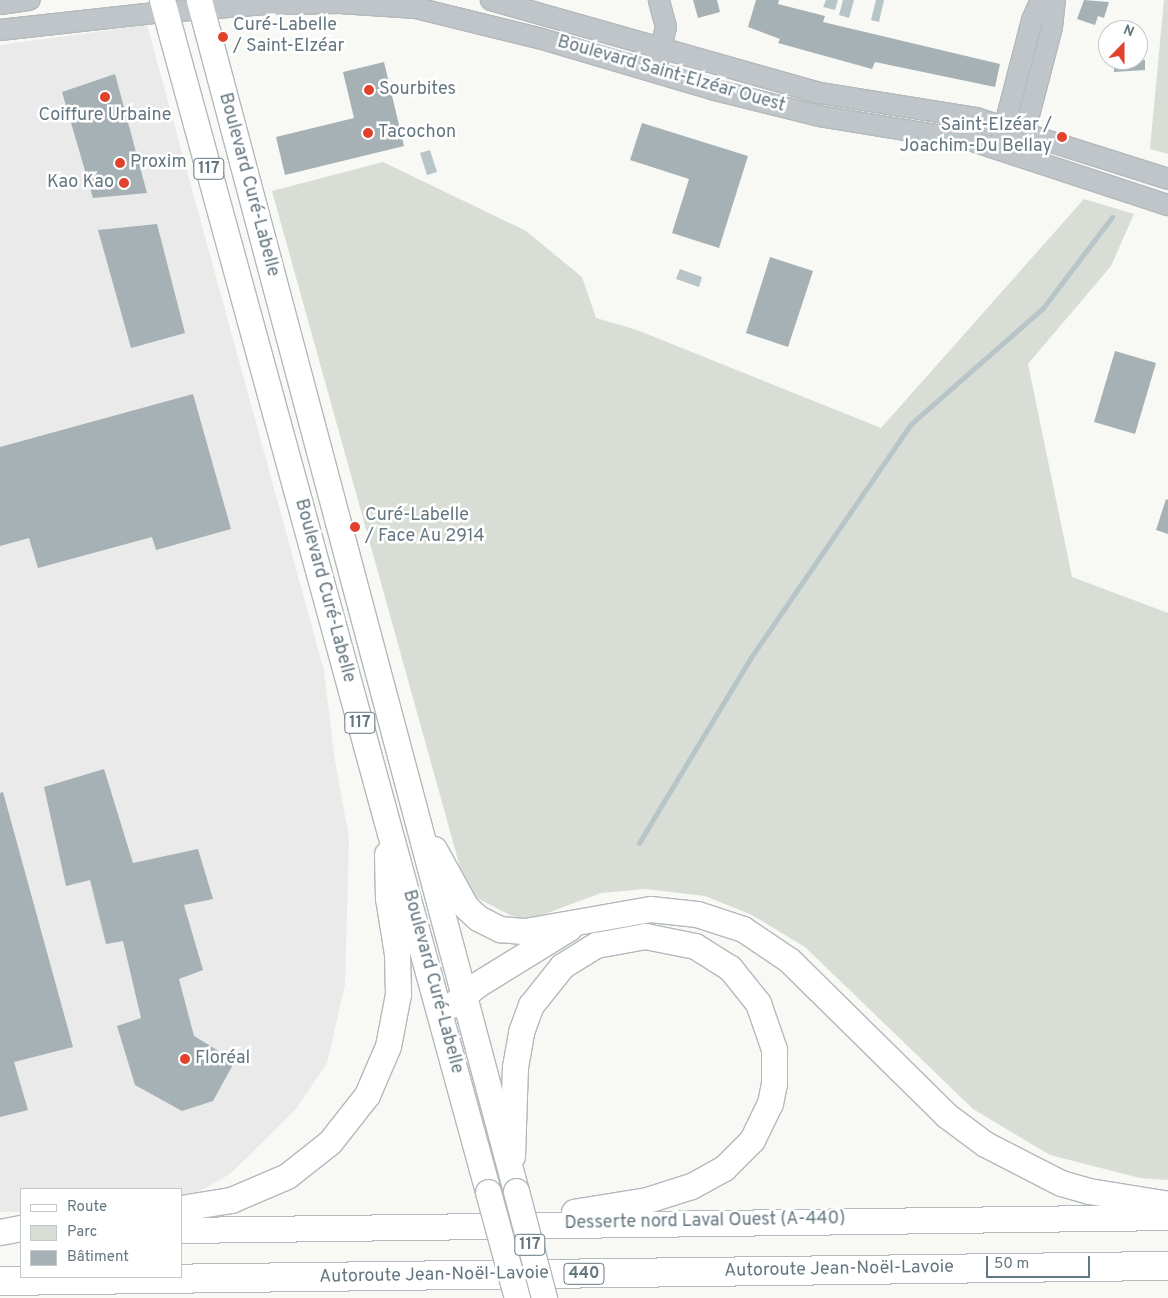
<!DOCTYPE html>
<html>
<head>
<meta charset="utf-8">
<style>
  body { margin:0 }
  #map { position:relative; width:1168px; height:1298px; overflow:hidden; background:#f8f8f5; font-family:Overpass,sans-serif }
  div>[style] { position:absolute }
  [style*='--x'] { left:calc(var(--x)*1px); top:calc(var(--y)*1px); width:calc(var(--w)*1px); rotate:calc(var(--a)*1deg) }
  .built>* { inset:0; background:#e9eae9 }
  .green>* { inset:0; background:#d8ddd5 }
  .water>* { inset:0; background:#b7c5c8 }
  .stream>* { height:4.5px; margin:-2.25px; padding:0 2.25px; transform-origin:2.25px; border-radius:2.25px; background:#b7c5c8 }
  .building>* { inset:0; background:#a6b1b5 }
  .roads { filter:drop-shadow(1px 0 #b3b9bc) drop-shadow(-1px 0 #b3b9bc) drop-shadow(0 1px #b3b9bc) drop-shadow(0 -1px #b3b9bc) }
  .minor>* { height:20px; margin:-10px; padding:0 10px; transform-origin:10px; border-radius:10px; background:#bfc5c8 }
  .major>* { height:25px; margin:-12.5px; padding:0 12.5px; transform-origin:12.5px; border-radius:12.5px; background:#fff }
  .highway>* { height:28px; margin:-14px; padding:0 14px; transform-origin:14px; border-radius:14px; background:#fff }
  .bridges { filter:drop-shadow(1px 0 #b3b9bc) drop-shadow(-1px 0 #b3b9bc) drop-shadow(0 1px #b3b9bc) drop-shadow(0 -1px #b3b9bc) }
  .major-bridge>* { height:25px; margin:-12.5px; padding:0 12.5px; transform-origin:12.5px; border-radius:12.5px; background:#fff }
  .dots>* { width:14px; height:14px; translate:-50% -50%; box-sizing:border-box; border:2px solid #fff; border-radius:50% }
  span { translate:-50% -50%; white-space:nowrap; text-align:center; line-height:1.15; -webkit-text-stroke:5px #fff; paint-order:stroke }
  .shield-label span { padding:1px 4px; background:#fff; border:1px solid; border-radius:4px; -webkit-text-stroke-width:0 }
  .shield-label { font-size:16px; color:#647780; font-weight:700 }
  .poi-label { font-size:18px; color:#647780 }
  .left { translate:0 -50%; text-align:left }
  .right { translate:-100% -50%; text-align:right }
  .street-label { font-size:18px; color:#647780 }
  .legend { position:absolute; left:20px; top:1188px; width:162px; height:90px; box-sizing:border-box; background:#fff; border:1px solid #c1c9cc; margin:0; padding:6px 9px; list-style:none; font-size:15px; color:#647780 }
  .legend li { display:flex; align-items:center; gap:10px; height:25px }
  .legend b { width:25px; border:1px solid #c1c9cc }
  .north { position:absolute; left:1098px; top:20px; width:50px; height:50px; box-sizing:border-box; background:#fff; border:1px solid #c1c9cc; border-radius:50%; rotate:22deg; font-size:14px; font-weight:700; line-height:20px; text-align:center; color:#647780 }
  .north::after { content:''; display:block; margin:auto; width:18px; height:22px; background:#e0422d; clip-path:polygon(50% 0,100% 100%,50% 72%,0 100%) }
  .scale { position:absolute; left:986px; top:1256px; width:104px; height:22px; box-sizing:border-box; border:2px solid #647780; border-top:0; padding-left:6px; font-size:15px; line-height:18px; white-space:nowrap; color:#647780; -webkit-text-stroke:4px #fff; paint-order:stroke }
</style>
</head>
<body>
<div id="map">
  <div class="built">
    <i style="clip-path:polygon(147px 25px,324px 671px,334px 755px,349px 838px,345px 985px,327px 1063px,296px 1109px,230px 1174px,193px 1195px,181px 1196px,181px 1189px,21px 1189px,21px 1212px,0 1212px,0 45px)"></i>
  </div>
  <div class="green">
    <i style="clip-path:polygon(1164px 0,1168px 0,1168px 154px,1150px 149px)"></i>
    <i style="clip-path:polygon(383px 162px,526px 231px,582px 277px,596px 318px,637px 330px,881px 428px,1084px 199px,1134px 214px,1111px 266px,1028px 364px,1072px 577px,1168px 613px,1168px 1180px,1140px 1178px,1050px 1155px,973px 1109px,805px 947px,752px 915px,705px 896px,645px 889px,601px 893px,534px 918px,516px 918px,477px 898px,465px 885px,272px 191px)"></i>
  </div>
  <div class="water">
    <i style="clip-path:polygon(826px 0,838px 0,835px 10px,823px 7px)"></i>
    <i style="clip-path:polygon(843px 0,854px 0,849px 18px,839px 15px)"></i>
    <i style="clip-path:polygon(876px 0,884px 0,879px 22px,871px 20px)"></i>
    <i style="clip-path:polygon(430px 150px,437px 172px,427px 175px,420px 153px)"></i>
    <i style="clip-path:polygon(680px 269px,702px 277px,699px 287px,676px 279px)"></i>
  </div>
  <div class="stream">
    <i style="--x:639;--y:843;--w:215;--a:-58.9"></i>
    <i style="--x:750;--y:659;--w:283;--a:-55.6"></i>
    <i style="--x:910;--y:425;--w:177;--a:-41.3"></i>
    <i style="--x:1043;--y:308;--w:114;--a:-52.8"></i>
  </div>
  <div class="building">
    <i style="clip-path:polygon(693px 0,717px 0,720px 12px,698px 18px)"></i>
    <i style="clip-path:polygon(756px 0,779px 0,778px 4px,825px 16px,823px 22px,1000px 64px,995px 87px,875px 62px,872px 69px,778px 43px,780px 39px,748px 27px)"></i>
    <i style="clip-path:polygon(1084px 0,1109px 2px,1104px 18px,1098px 16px,1095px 25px,1077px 19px)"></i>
    <i style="clip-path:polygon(1114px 60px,1145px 60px,1145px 70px,1114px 72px)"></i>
    <i style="clip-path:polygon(384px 62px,404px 146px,285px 175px,276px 137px,354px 118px,343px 72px)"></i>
    <i style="clip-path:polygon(115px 74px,147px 193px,93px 198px,62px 92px)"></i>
    <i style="clip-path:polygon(642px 123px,748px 156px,719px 248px,672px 233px,689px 179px,630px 160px)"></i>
    <i style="clip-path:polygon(157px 224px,185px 333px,131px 348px,98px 230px)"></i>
    <i style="clip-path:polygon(770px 257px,813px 271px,788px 347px,746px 333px)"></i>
    <i style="clip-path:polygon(1115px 351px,1156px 363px,1135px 434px,1094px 422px)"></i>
    <i style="clip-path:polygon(193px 394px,231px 529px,156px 550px,152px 537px,38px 568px,29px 538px,0 546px,0 447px)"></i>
    <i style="clip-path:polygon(1166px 499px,1168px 500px,1168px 534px,1156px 530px)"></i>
    <i style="clip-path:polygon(104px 769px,133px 863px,198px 849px,213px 899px,184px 905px,203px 970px,179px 979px,194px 1036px,235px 1061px,213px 1101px,182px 1111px,135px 1085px,117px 1026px,141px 1018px,123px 941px,106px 944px,90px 880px,66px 886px,44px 787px)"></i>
    <i style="clip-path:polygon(3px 792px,73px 1047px,14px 1062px,28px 1110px,0 1117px,0 793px)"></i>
  </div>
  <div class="roads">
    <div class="minor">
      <i style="--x:491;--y:0;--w:342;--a:15.8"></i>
      <i style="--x:820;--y:93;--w:158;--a:9.1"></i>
      <i style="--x:976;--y:118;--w:201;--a:17.6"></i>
      <i style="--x:0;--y:4;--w:30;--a:-8"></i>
      <i style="--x:0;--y:30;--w:154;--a:-6.3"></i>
      <i style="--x:153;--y:13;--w:113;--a:-4.6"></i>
      <i style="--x:266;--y:4;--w:74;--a:-0.8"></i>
      <i style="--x:340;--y:3;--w:76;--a:3.8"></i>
      <i style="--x:416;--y:8;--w:130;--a:13.8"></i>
      <i style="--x:542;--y:39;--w:180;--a:16.4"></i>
      <i style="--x:715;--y:90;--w:107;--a:14"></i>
      <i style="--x:819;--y:116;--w:156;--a:9.2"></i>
      <i style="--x:973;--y:141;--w:205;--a:18.2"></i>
      <i style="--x:658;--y:61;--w:35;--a:-77"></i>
      <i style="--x:666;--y:27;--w:28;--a:-105"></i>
      <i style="--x:1001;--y:140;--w:124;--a:-75.5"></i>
      <i style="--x:1032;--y:20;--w:22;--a:-66"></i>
      <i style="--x:1021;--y:146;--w:123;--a:-75.4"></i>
      <i style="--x:1052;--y:27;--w:27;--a:-84"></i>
    </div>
    <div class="major">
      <i style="--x:162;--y:0;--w:1236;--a:74.7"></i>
      <i style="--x:199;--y:0;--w:1232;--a:75.1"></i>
      <i style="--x:434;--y:849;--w:66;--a:61.1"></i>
      <i style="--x:466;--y:907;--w:16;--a:43"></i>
      <i style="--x:478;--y:918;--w:25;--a:27"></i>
      <i style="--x:500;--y:929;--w:25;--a:5"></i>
      <i style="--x:525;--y:931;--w:127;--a:-10"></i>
      <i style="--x:650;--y:909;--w:47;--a:6.1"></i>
      <i style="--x:697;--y:914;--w:48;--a:18.1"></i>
      <i style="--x:743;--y:929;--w:55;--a:34"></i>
      <i style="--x:789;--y:960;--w:221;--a:44.6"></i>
      <i style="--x:946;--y:1115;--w:49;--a:36.6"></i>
      <i style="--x:985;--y:1144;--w:85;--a:27.2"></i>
      <i style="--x:1061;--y:1183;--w:29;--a:16"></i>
      <i style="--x:1089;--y:1191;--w:80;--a:9.3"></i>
      <i style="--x:452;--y:1005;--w:33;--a:-39"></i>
      <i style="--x:478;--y:984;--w:107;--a:-31.6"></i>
      <i style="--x:512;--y:1156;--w:89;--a:-88.1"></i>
      <i style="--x:515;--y:1067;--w:36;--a:-80"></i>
      <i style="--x:521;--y:1032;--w:29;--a:-70"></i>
      <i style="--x:531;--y:1005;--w:50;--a:-51.5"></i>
      <i style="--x:562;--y:966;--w:40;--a:-32"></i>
      <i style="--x:596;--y:945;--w:50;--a:-10.4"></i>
      <i style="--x:645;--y:936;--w:51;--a:11.3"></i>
      <i style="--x:695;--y:946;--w:41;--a:32.2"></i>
      <i style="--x:730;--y:968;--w:45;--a:51.3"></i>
      <i style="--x:758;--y:1003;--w:49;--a:70.8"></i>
      <i style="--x:774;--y:1049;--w:34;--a:90"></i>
      <i style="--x:774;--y:1083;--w:20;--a:101"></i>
      <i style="--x:770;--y:1103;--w:41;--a:115.9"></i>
      <i style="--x:752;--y:1140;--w:40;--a:135"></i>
      <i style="--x:724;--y:1168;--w:38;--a:151"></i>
      <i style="--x:691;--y:1186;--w:46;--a:162.3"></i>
      <i style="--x:647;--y:1200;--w:74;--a:170.7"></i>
      <i style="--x:181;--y:1208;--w:51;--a:-9.1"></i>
      <i style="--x:231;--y:1200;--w:61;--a:-23.2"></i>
      <i style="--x:287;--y:1176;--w:55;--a:-38.3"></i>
      <i style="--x:330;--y:1142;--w:60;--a:-51.8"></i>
      <i style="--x:367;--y:1095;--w:53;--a:-66.8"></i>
      <i style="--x:388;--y:1046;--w:53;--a:-79.1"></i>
      <i style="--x:398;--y:994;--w:40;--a:-91.4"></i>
      <i style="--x:397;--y:954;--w:57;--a:-99.1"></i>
      <i style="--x:388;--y:898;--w:44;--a:-91.3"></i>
      <i style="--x:181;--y:1230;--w:987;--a:-0.75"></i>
      <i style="--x:0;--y:1232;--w:21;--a:-11"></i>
    </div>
    <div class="highway">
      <i style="--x:0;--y:1281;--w:1168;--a:-0.74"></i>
    </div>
  </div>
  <div class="bridges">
    <div class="major-bridge">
      <i style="--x:516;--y:1191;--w:111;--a:75.3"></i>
      <i style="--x:488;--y:1192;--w:110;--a:74.7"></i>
    </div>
  </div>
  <div class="dots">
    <i style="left:223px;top:37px;background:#e0422d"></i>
    <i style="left:369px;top:90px;background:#e0422d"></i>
    <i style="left:105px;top:97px;background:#e0422d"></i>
    <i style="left:368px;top:133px;background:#e0422d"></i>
    <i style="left:1062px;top:137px;background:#e0422d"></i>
    <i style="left:120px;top:163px;background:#e0422d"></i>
    <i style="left:124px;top:183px;background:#e0422d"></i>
    <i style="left:355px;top:527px;background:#e0422d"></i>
    <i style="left:185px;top:1059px;background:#e0422d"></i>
  </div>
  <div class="shield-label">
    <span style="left:209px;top:169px">117</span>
    <span style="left:360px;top:723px">117</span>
    <span style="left:530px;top:1245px">117</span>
    <span style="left:584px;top:1274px">440</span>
  </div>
  <div class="poi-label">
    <span class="left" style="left:233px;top:37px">Curé-Labelle<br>/ Saint-Elzéar</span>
    <span class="left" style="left:379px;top:90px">Sourbites</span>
    <span style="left:105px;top:116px">Coiffure Urbaine</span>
    <span class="right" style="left:1052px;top:137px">Saint-Elzéar /<br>Joachim-Du Bellay</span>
    <span class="left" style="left:378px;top:133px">Tacochon</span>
    <span class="left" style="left:130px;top:163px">Proxim</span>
    <span class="right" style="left:114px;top:183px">Kao Kao</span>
    <span class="left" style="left:365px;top:527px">Curé-Labelle<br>/ Face Au 2914</span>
    <span class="left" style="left:195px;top:1059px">Floréal</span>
  </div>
  <div class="street-label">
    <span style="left:671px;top:75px;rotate:16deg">Boulevard Saint-Elzéar Ouest</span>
    <span style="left:248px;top:185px;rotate:75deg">Boulevard Curé-Labelle</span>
    <span style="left:324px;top:591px;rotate:75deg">Boulevard Curé-Labelle</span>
    <span style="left:432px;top:982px;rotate:75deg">Boulevard Curé-Labelle</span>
    <span style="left:705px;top:1222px;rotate:-1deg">Desserte nord Laval Ouest (A-440)</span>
    <span style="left:839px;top:1270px;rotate:-1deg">Autoroute Jean-Noël-Lavoie</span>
    <span style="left:434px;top:1276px;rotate:-1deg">Autoroute Jean-Noël-Lavoie</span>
  </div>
  <ul class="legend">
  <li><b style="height:6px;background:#fff"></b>Route</li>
  <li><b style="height:14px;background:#d8ddd5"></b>Parc</li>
  <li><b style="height:14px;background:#a6b1b5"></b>Bâtiment</li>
  </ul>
  <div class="north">N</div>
  <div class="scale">50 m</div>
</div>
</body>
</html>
